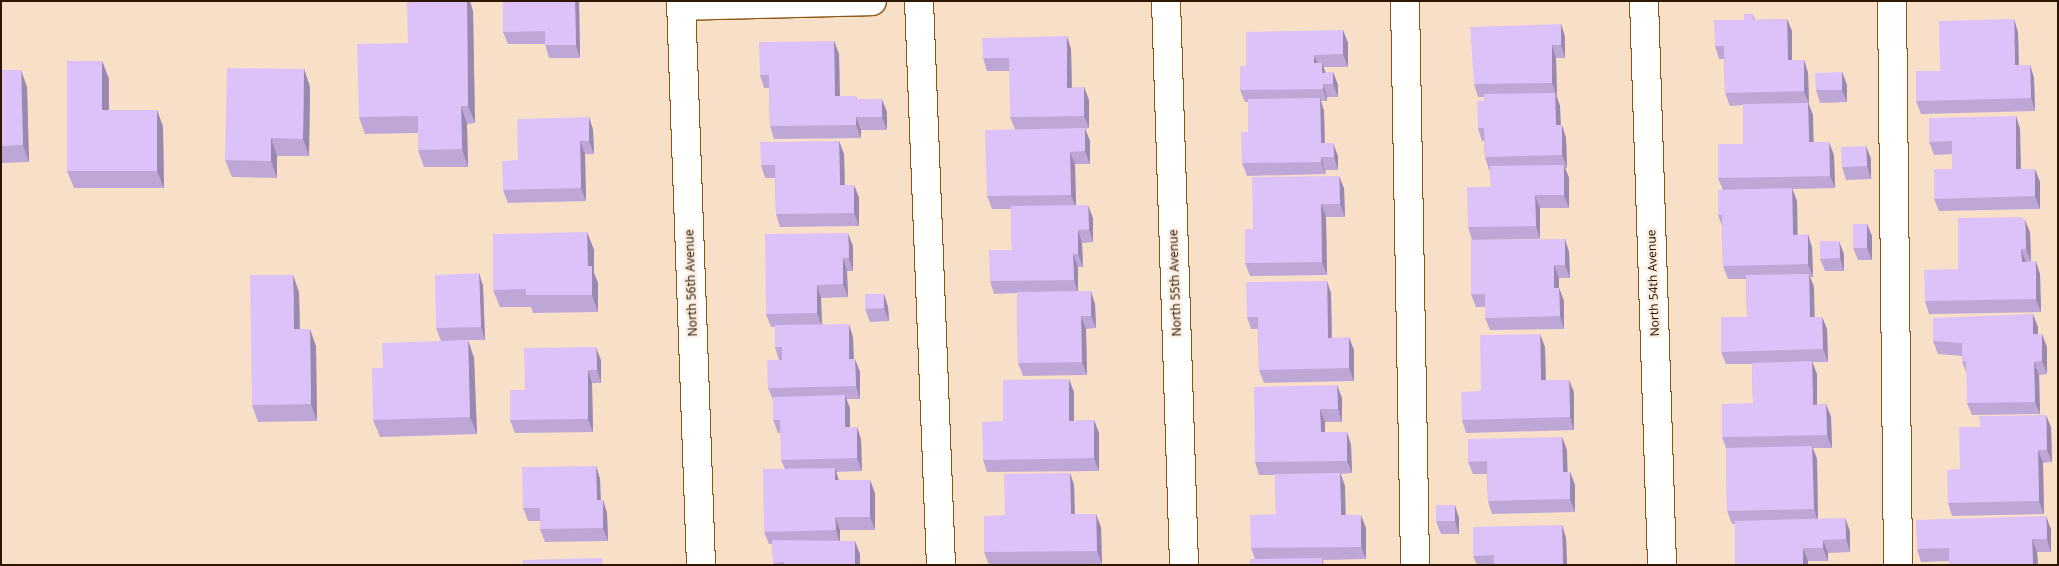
<!DOCTYPE html>
<html>
<head>
<meta charset="utf-8">
<style>
  body { margin:0 }
  #map { position:relative; width:2059px; height:566px; overflow:hidden; background:#f8e0c8; font-family:"Noto Sans",sans-serif }
  div>[style] { position:absolute }
  [style*='--x'] { left:calc(var(--x)*1px); top:calc(var(--y)*1px); width:calc(var(--w)*1px); rotate:calc(var(--a)*1deg) }
  .roads { filter:drop-shadow(1px 0 #8b5612) drop-shadow(-1px 0 #8b5612) drop-shadow(0 1px #8b5612) drop-shadow(0 -1px #8b5612) }
  .minor>* { height:28px; margin:-14px; padding:0 14px; transform-origin:14px; border-radius:14px; background:#fff }
  .wall>* { inset:0; background:#bea7d7 }
  .shaded-wall>* { inset:0; background:#9b88af }
  .building>* { inset:0; background:#ddc2fa }
  span { translate:-50% -50%; white-space:nowrap; text-align:center; line-height:1.15; -webkit-text-stroke:5px #fbefe3; paint-order:stroke }
  .street-label { font-size:12px; color:#2c1600 }
  .frame { position:absolute; inset:0; border:2px solid #2c1600; pointer-events:none }
</style>
</head>
<body>
<div id="map">
  <div class="roads">
    <div class="minor">
      <i style="--x:681;--y:1;--w:564;--a:87.97"></i>
      <i style="--x:919;--y:1;--w:564;--a:87.77"></i>
      <i style="--x:1166;--y:1;--w:564;--a:88.17"></i>
      <i style="--x:1405;--y:1;--w:564;--a:88.98"></i>
      <i style="--x:1644;--y:1;--w:564;--a:88.17"></i>
      <i style="--x:1892;--y:1;--w:564;--a:89.39"></i>
      <i style="--x:681;--y:6;--w:191;--a:-1.5"></i>
    </div>
  </div>
  <div class="wall">
    <i style="clip-path:polygon(503px 1px,579px 1px,580px 58px,549px 58px,545px 44px,508px 44px,503px 32px)"></i>
    <i style="clip-path:polygon(473px 11px,475px 123px,467px 124px,468px 167px,424px 167px,418px 150px,418px 133px,365px 134px,359px 117px,408px 43px)"></i>
    <i style="clip-path:polygon(1753px 14px,1755px 20px,1787px 19px,1792px 31px,1792px 60px,1804px 60px,1808px 73px,1809px 104px,1813px 115px,1813px 142px,1834px 155px,1835px 188px,1792px 189px,1797px 201px,1797px 234px,1812px 247px,1813px 277px,1810px 277px,1814px 287px,1814px 317px,1822px 317px,1827px 329px,1828px 362px,1812px 362px,1817px 374px,1817px 405px,1826px 404px,1831px 417px,1832px 448px,1813px 448px,1817px 459px,1818px 519px,1850px 531px,1850px 552px,1828px 553px,1828px 561px,1808px 561px,1735px 524px,1732px 524px,1727px 511px,1726px 448px,1722px 437px,1753px 403px,1752px 364px,1726px 364px,1721px 352px,1747px 317px,1746px 279px,1728px 279px,1723px 266px,1722px 226px,1718px 215px,1723px 190px,1718px 178px,1743px 144px,1743px 105px,1730px 106px,1725px 93px,1724px 59px,1719px 59px,1715px 46px,1744px 20px)"></i>
    <i style="clip-path:polygon(1561px 24px,1565px 37px,1565px 58px,1556px 58px,1557px 96px,1560px 106px,1561px 125px,1562px 125px,1566px 138px,1567px 168px,1565px 168px,1569px 178px,1569px 208px,1540px 208px,1540px 239px,1472px 240px,1468px 227px,1491px 187px,1490px 170px,1489px 170px,1485px 157px,1484px 141px,1482px 141px,1478px 128px,1484px 101px,1484px 97px,1478px 97px,1474px 84px)"></i>
    <i style="clip-path:polygon(1343px 30px,1348px 43px,1348px 67px,1323px 67px,1325px 73px,1333px 72px,1338px 85px,1338px 97px,1327px 97px,1327px 101px,1321px 101px,1324px 111px,1325px 143px,1338px 156px,1338px 170px,1325px 170px,1326px 174px,1247px 176px,1242px 163px,1248px 132px,1248px 102px,1245px 102px,1240px 90px,1246px 66px)"></i>
    <i style="clip-path:polygon(2018px 32px,2019px 65px,2030px 65px,2034px 78px,2035px 111px,1921px 114px,1916px 101px,1940px 71px)"></i>
    <i style="clip-path:polygon(834px 41px,839px 54px,840px 96px,856px 96px,857px 99px,887px 112px,887px 130px,861px 130px,861px 138px,774px 139px,770px 126px,769px 88px,764px 88px,760px 75px)"></i>
    <i style="clip-path:polygon(1071px 49px,1072px 88px,1084px 87px,1089px 100px,1089px 128px,1085px 129px,1090px 141px,1090px 164px,1075px 164px,1076px 206px,1093px 218px,1093px 242px,1082px 243px,1083px 267px,1078px 267px,1078px 291px,1095px 304px,1096px 328px,1086px 329px,1087px 375px,1023px 376px,1018px 363px,1017px 293px,994px 294px,990px 281px,1012px 250px,1011px 209px,992px 209px,987px 196px,1015px 129px,1010px 117px,1010px 71px,987px 71px,983px 58px)"></i>
    <i style="clip-path:polygon(102px 61px,109px 79px,109px 110px,157px 110px,163px 127px,164px 188px,74px 188px,67px 171px)"></i>
    <i style="clip-path:polygon(304px 69px,310px 87px,309px 156px,277px 156px,277px 178px,232px 177px,225px 160px)"></i>
    <i style="clip-path:polygon(1px 70px,27px 87px,29px 162px,1px 163px)"></i>
    <i style="clip-path:polygon(1842px 72px,1847px 85px,1847px 102px,1820px 103px,1816px 90px)"></i>
    <i style="clip-path:polygon(2016px 116px,2020px 129px,2021px 169px,2035px 169px,2040px 182px,2040px 209px,1939px 211px,1934px 199px,1952px 169px,1952px 154px,1934px 155px,1929px 142px)"></i>
    <i style="clip-path:polygon(589px 117px,593px 130px,594px 154px,585px 154px,586px 201px,508px 203px,503px 190px,518px 160px)"></i>
    <i style="clip-path:polygon(839px 141px,844px 154px,845px 185px,859px 197px,859px 226px,780px 227px,776px 214px,775px 178px,765px 178px,761px 165px)"></i>
    <i style="clip-path:polygon(1866px 146px,1871px 159px,1871px 179px,1846px 180px,1842px 167px)"></i>
    <i style="clip-path:polygon(1344px 188px,1345px 217px,1326px 217px,1327px 275px,1250px 276px,1245px 263px,1253px 229px)"></i>
    <i style="clip-path:polygon(1867px 224px,1872px 236px,1872px 260px,1858px 260px,1853px 248px)"></i>
    <i style="clip-path:polygon(587px 232px,594px 250px,594px 273px,598px 283px,598px 312px,533px 313px,531px 307px,500px 307px,493px 290px)"></i>
    <i style="clip-path:polygon(2030px 232px,2031px 261px,2040px 274px,2041px 312px,1929px 314px,1925px 301px)"></i>
    <i style="clip-path:polygon(1565px 239px,1569px 252px,1570px 278px,1559px 278px,1559px 288px,1564px 301px,1564px 329px,1490px 330px,1485px 318px,1485px 307px,1476px 307px,1471px 294px)"></i>
    <i style="clip-path:polygon(853px 246px,853px 271px,847px 271px,848px 297px,821px 298px,822px 324px,853px 337px,854px 359px,860px 372px,860px 399px,846px 399px,850px 408px,850px 427px,861px 439px,862px 471px,836px 472px,839px 480px,875px 493px,875px 530px,840px 530px,840px 541px,860px 554px,860px 565px,774px 565px,772px 544px,769px 544px,764px 532px,785px 469px,781px 460px,781px 433px,778px 433px,773px 420px,773px 400px,768px 388px,779px 360px,775px 347px,775px 327px,771px 327px,766px 314px)"></i>
    <i style="clip-path:polygon(1844px 254px,1844px 271px,1825px 271px,1820px 259px)"></i>
    <i style="clip-path:polygon(479px 273px,483px 286px,485px 340px,468px 340px,474px 358px,477px 434px,380px 437px,373px 420px,383px 368px,441px 341px,436px 328px)"></i>
    <i style="clip-path:polygon(299px 292px,300px 329px,316px 346px,317px 421px,258px 422px,252px 405px)"></i>
    <i style="clip-path:polygon(1331px 293px,1332px 338px,1354px 350px,1354px 381px,1264px 383px,1259px 370px,1258px 329px,1251px 329px,1247px 317px)"></i>
    <i style="clip-path:polygon(884px 294px,888px 307px,889px 321px,870px 322px,865px 309px)"></i>
    <i style="clip-path:polygon(2038px 327px,2038px 334px,2047px 347px,2047px 374px,2039px 375px,2040px 414px,1972px 415px,1967px 403px,1967px 374px,1962px 362px,1962px 356px,1938px 354px,1933px 341px)"></i>
    <i style="clip-path:polygon(1545px 347px,1546px 380px,1574px 392px,1574px 430px,1466px 433px,1462px 420px,1481px 391px)"></i>
    <i style="clip-path:polygon(601px 360px,601px 383px,592px 383px,593px 432px,515px 433px,510px 420px,525px 390px)"></i>
    <i style="clip-path:polygon(1337px 385px,1342px 398px,1342px 422px,1325px 422px,1325px 432px,1347px 432px,1351px 445px,1352px 473px,1341px 474px,1345px 486px,1345px 515px,1366px 528px,1366px 559px,1323px 560px,1324px 565px,1250px 565px,1255px 559px,1251px 548px,1276px 514px,1275px 475px,1259px 475px,1255px 462px)"></i>
    <i style="clip-path:polygon(1074px 392px,1074px 421px,1094px 420px,1099px 433px,1099px 471px,987px 472px,983px 460px)"></i>
    <i style="clip-path:polygon(2051px 427px,2052px 462px,2043px 463px,2044px 514px,1952px 516px,1948px 503px,1960px 469px)"></i>
    <i style="clip-path:polygon(1562px 437px,1567px 450px,1567px 472px,1570px 472px,1575px 485px,1575px 512px,1492px 514px,1488px 501px,1487px 474px,1473px 474px,1468px 462px)"></i>
    <i style="clip-path:polygon(596px 466px,600px 479px,601px 500px,603px 500px,607px 513px,608px 541px,545px 542px,540px 529px,540px 521px,528px 521px,523px 508px)"></i>
    <i style="clip-path:polygon(1070px 473px,1074px 485px,1075px 514px,1101px 527px,1102px 564px,989px 565px,984px 552px)"></i>
    <i style="clip-path:polygon(1459px 518px,1459px 534px,1441px 534px,1436px 521px)"></i>
    <i style="clip-path:polygon(1562px 525px,1566px 538px,1567px 565px,1477px 565px,1473px 556px)"></i>
    <i style="clip-path:polygon(2051px 529px,2051px 552px,2037px 552px,2038px 565px,1949px 565px,1949px 561px,1921px 562px,1917px 549px)"></i>
  </div>
  <div class="shaded-wall">
    <i style="clip-path:polygon(467px 1px,470px 1px,473px 11px,475px 123px,468px 106px)"></i>
    <i style="clip-path:polygon(575px 1px,579px 1px,580px 58px,576px 45px)"></i>
    <i style="clip-path:polygon(1787px 19px,1792px 31px,1792px 73px,1788px 60px)"></i>
    <i style="clip-path:polygon(2014px 19px,2018px 32px,2019px 78px,2015px 65px)"></i>
    <i style="clip-path:polygon(1561px 24px,1565px 37px,1565px 58px,1561px 45px)"></i>
    <i style="clip-path:polygon(1343px 30px,1348px 43px,1348px 67px,1343px 54px)"></i>
    <i style="clip-path:polygon(1067px 36px,1071px 49px,1072px 101px,1067px 88px)"></i>
    <i style="clip-path:polygon(834px 41px,839px 54px,840px 109px,835px 96px)"></i>
    <i style="clip-path:polygon(1552px 45px,1556px 58px,1557px 96px,1552px 83px)"></i>
    <i style="clip-path:polygon(1314px 55px,1319px 67px,1314px 63px)"></i>
    <i style="clip-path:polygon(1804px 60px,1808px 73px,1809px 104px,1804px 91px)"></i>
    <i style="clip-path:polygon(102px 61px,109px 79px,109px 128px,102px 110px)"></i>
    <i style="clip-path:polygon(1322px 63px,1327px 76px,1327px 86px,1322px 73px)"></i>
    <i style="clip-path:polygon(2030px 65px,2034px 78px,2035px 111px,2031px 98px)"></i>
    <i style="clip-path:polygon(304px 69px,310px 87px,309px 156px,303px 139px)"></i>
    <i style="clip-path:polygon(21px 70px,27px 87px,29px 162px,23px 145px)"></i>
    <i style="clip-path:polygon(1333px 72px,1338px 85px,1338px 97px,1333px 84px)"></i>
    <i style="clip-path:polygon(1842px 72px,1847px 85px,1847px 102px,1842px 90px)"></i>
    <i style="clip-path:polygon(1323px 84px,1327px 97px,1327px 101px,1323px 89px)"></i>
    <i style="clip-path:polygon(1084px 87px,1089px 100px,1089px 128px,1084px 116px)"></i>
    <i style="clip-path:polygon(1555px 93px,1560px 106px,1561px 138px,1556px 125px)"></i>
    <i style="clip-path:polygon(1320px 98px,1324px 111px,1325px 156px,1321px 143px)"></i>
    <i style="clip-path:polygon(882px 99px,887px 112px,887px 130px,882px 117px)"></i>
    <i style="clip-path:polygon(1808px 103px,1813px 115px,1814px 155px,1809px 142px)"></i>
    <i style="clip-path:polygon(461px 106px,467px 124px,468px 167px,462px 149px)"></i>
    <i style="clip-path:polygon(157px 110px,163px 127px,164px 188px,157px 171px)"></i>
    <i style="clip-path:polygon(2016px 116px,2020px 129px,2021px 182px,2016px 169px)"></i>
    <i style="clip-path:polygon(589px 117px,593px 130px,594px 154px,589px 141px)"></i>
    <i style="clip-path:polygon(856px 117px,861px 130px,861px 138px,856px 125px)"></i>
    <i style="clip-path:polygon(1562px 125px,1566px 138px,1567px 168px,1562px 155px)"></i>
    <i style="clip-path:polygon(1085px 128px,1090px 141px,1090px 164px,1085px 151px)"></i>
    <i style="clip-path:polygon(271px 138px,277px 156px,277px 178px,271px 161px)"></i>
    <i style="clip-path:polygon(580px 141px,585px 154px,586px 201px,581px 188px)"></i>
    <i style="clip-path:polygon(839px 141px,844px 154px,845px 197px,840px 185px)"></i>
    <i style="clip-path:polygon(1829px 142px,1834px 155px,1835px 188px,1830px 176px)"></i>
    <i style="clip-path:polygon(1333px 143px,1338px 156px,1338px 170px,1334px 157px)"></i>
    <i style="clip-path:polygon(1866px 146px,1871px 159px,1871px 179px,1867px 166px)"></i>
    <i style="clip-path:polygon(1070px 152px,1075px 164px,1076px 208px,1071px 195px)"></i>
    <i style="clip-path:polygon(1321px 157px,1325px 170px,1326px 174px,1321px 162px)"></i>
    <i style="clip-path:polygon(1564px 165px,1569px 178px,1569px 208px,1564px 195px)"></i>
    <i style="clip-path:polygon(2035px 169px,2040px 182px,2040px 209px,2035px 196px)"></i>
    <i style="clip-path:polygon(1339px 176px,1344px 188px,1345px 217px,1340px 204px)"></i>
    <i style="clip-path:polygon(854px 185px,859px 197px,859px 226px,854px 213px)"></i>
    <i style="clip-path:polygon(1792px 188px,1797px 201px,1798px 247px,1793px 235px)"></i>
    <i style="clip-path:polygon(1535px 195px,1540px 208px,1540px 239px,1536px 226px)"></i>
    <i style="clip-path:polygon(1321px 204px,1326px 217px,1327px 275px,1322px 262px)"></i>
    <i style="clip-path:polygon(1088px 205px,1093px 218px,1093px 242px,1089px 229px)"></i>
    <i style="clip-path:polygon(2025px 220px,2030px 232px,2031px 262px,2026px 249px)"></i>
    <i style="clip-path:polygon(1867px 224px,1872px 236px,1872px 260px,1867px 248px)"></i>
    <i style="clip-path:polygon(1078px 230px,1082px 243px,1083px 267px,1078px 254px)"></i>
    <i style="clip-path:polygon(587px 232px,594px 250px,594px 273px,598px 283px,598px 312px,592px 295px,588px 266px)"></i>
    <i style="clip-path:polygon(848px 233px,853px 246px,853px 271px,849px 258px)"></i>
    <i style="clip-path:polygon(1808px 234px,1812px 247px,1813px 277px,1808px 264px)"></i>
    <i style="clip-path:polygon(1565px 239px,1569px 252px,1570px 278px,1565px 265px)"></i>
    <i style="clip-path:polygon(1839px 241px,1844px 254px,1844px 271px,1840px 258px)"></i>
    <i style="clip-path:polygon(2021px 249px,2026px 262px,2022px 262px)"></i>
    <i style="clip-path:polygon(1073px 254px,1078px 267px,1078px 292px,1074px 280px)"></i>
    <i style="clip-path:polygon(843px 258px,847px 271px,848px 297px,843px 284px)"></i>
    <i style="clip-path:polygon(2036px 261px,2040px 274px,2041px 312px,2036px 299px)"></i>
    <i style="clip-path:polygon(1554px 265px,1559px 278px,1559px 301px,1554px 288px)"></i>
    <i style="clip-path:polygon(479px 273px,483px 286px,485px 340px,481px 327px)"></i>
    <i style="clip-path:polygon(1809px 274px,1814px 287px,1815px 330px,1810px 317px)"></i>
    <i style="clip-path:polygon(293px 275px,299px 292px,300px 346px,294px 329px)"></i>
    <i style="clip-path:polygon(1327px 281px,1331px 293px,1332px 351px,1328px 338px)"></i>
    <i style="clip-path:polygon(817px 285px,821px 298px,822px 326px,817px 313px)"></i>
    <i style="clip-path:polygon(1559px 288px,1564px 301px,1564px 329px,1560px 316px)"></i>
    <i style="clip-path:polygon(1091px 291px,1095px 304px,1096px 328px,1091px 316px)"></i>
    <i style="clip-path:polygon(884px 294px,888px 307px,889px 321px,884px 308px)"></i>
    <i style="clip-path:polygon(2033px 314px,2038px 327px,2038px 347px,2033px 334px)"></i>
    <i style="clip-path:polygon(1081px 316px,1086px 329px,1087px 375px,1082px 362px)"></i>
    <i style="clip-path:polygon(1822px 317px,1827px 329px,1828px 362px,1823px 349px)"></i>
    <i style="clip-path:polygon(849px 324px,853px 337px,854px 372px,849px 359px)"></i>
    <i style="clip-path:polygon(310px 329px,316px 346px,317px 421px,311px 404px)"></i>
    <i style="clip-path:polygon(1540px 334px,1545px 347px,1546px 393px,1541px 380px)"></i>
    <i style="clip-path:polygon(2042px 334px,2047px 347px,2047px 374px,2042px 361px)"></i>
    <i style="clip-path:polygon(1349px 337px,1354px 350px,1354px 381px,1349px 368px)"></i>
    <i style="clip-path:polygon(468px 340px,474px 358px,477px 434px,470px 417px)"></i>
    <i style="clip-path:polygon(596px 347px,601px 360px,601px 383px,597px 370px)"></i>
    <i style="clip-path:polygon(855px 359px,860px 372px,860px 399px,856px 386px)"></i>
    <i style="clip-path:polygon(1812px 361px,1817px 374px,1817px 418px,1813px 405px)"></i>
    <i style="clip-path:polygon(2034px 362px,2039px 375px,2040px 414px,2035px 402px)"></i>
    <i style="clip-path:polygon(588px 370px,592px 383px,593px 432px,588px 419px)"></i>
    <i style="clip-path:polygon(1069px 379px,1074px 392px,1074px 434px,1069px 421px)"></i>
    <i style="clip-path:polygon(1569px 380px,1574px 392px,1574px 430px,1570px 417px)"></i>
    <i style="clip-path:polygon(1337px 385px,1342px 398px,1342px 422px,1338px 409px)"></i>
    <i style="clip-path:polygon(845px 395px,850px 408px,850px 439px,845px 427px)"></i>
    <i style="clip-path:polygon(1826px 404px,1831px 417px,1832px 448px,1827px 435px)"></i>
    <i style="clip-path:polygon(1320px 409px,1325px 422px,1325px 445px,1321px 432px)"></i>
    <i style="clip-path:polygon(2046px 415px,2051px 427px,2052px 462px,2047px 450px)"></i>
    <i style="clip-path:polygon(1094px 420px,1099px 433px,1099px 471px,1094px 458px)"></i>
    <i style="clip-path:polygon(857px 427px,861px 439px,862px 471px,857px 458px)"></i>
    <i style="clip-path:polygon(1347px 432px,1351px 445px,1352px 473px,1347px 461px)"></i>
    <i style="clip-path:polygon(1562px 437px,1567px 450px,1568px 485px,1563px 472px)"></i>
    <i style="clip-path:polygon(1812px 446px,1817px 459px,1818px 522px,1814px 509px)"></i>
    <i style="clip-path:polygon(2038px 450px,2043px 463px,2044px 514px,2039px 501px)"></i>
    <i style="clip-path:polygon(596px 466px,600px 479px,601px 513px,597px 500px)"></i>
    <i style="clip-path:polygon(835px 468px,839px 481px,835px 480px)"></i>
    <i style="clip-path:polygon(1570px 472px,1575px 485px,1575px 512px,1570px 499px)"></i>
    <i style="clip-path:polygon(1070px 473px,1074px 485px,1075px 527px,1071px 514px)"></i>
    <i style="clip-path:polygon(1340px 473px,1345px 486px,1346px 528px,1341px 515px)"></i>
    <i style="clip-path:polygon(870px 480px,875px 493px,875px 530px,870px 517px)"></i>
    <i style="clip-path:polygon(603px 500px,607px 513px,608px 541px,603px 528px)"></i>
    <i style="clip-path:polygon(1455px 505px,1459px 518px,1459px 534px,1455px 521px)"></i>
    <i style="clip-path:polygon(1096px 514px,1101px 527px,1102px 564px,1097px 551px)"></i>
    <i style="clip-path:polygon(1361px 515px,1366px 528px,1366px 559px,1361px 547px)"></i>
    <i style="clip-path:polygon(2046px 516px,2051px 529px,2051px 552px,2047px 539px)"></i>
    <i style="clip-path:polygon(835px 517px,840px 530px,840px 543px,836px 530px)"></i>
    <i style="clip-path:polygon(1845px 518px,1850px 531px,1850px 552px,1846px 539px)"></i>
    <i style="clip-path:polygon(1562px 525px,1566px 538px,1567px 565px,1563px 565px)"></i>
    <i style="clip-path:polygon(2032px 539px,2037px 552px,2038px 565px,2033px 565px)"></i>
    <i style="clip-path:polygon(1823px 540px,1828px 553px,1828px 561px,1823px 548px)"></i>
    <i style="clip-path:polygon(855px 541px,860px 554px,860px 565px,855px 565px)"></i>
    <i style="clip-path:polygon(1803px 548px,1808px 561px,1808px 565px,1803px 565px)"></i>
  </div>
  <div class="building">
    <i style="clip-path:polygon(407px 1px,467px 1px,468px 106px,461px 106px,462px 149px,418px 150px,418px 116px,359px 117px,357px 44px,408px 43px)"></i>
    <i style="clip-path:polygon(503px 1px,575px 1px,576px 45px,545px 45px,545px 31px,503px 32px)"></i>
    <i style="clip-path:polygon(1744px 14px,1753px 14px,1753px 20px,1787px 19px,1788px 60px,1804px 60px,1804px 91px,1725px 93px,1724px 46px,1715px 46px,1714px 20px,1744px 20px)"></i>
    <i style="clip-path:polygon(2014px 19px,2015px 65px,2030px 65px,2031px 98px,1916px 101px,1916px 71px,1940px 71px,1939px 21px)"></i>
    <i style="clip-path:polygon(1561px 24px,1561px 45px,1552px 45px,1552px 83px,1474px 84px,1470px 27px)"></i>
    <i style="clip-path:polygon(1343px 30px,1343px 54px,1314px 55px,1314px 63px,1322px 63px,1322px 73px,1333px 72px,1333px 84px,1323px 84px,1323px 89px,1240px 90px,1240px 66px,1246px 66px,1246px 32px)"></i>
    <i style="clip-path:polygon(1067px 36px,1067px 88px,1084px 87px,1084px 116px,1010px 117px,1009px 58px,983px 58px,982px 38px)"></i>
    <i style="clip-path:polygon(834px 41px,835px 96px,856px 96px,856px 99px,882px 99px,882px 117px,856px 117px,856px 125px,770px 126px,769px 75px,760px 75px,759px 42px)"></i>
    <i style="clip-path:polygon(67px 61px,102px 61px,102px 110px,157px 110px,157px 171px,67px 171px)"></i>
    <i style="clip-path:polygon(227px 68px,304px 69px,303px 139px,271px 138px,271px 161px,225px 160px)"></i>
    <i style="clip-path:polygon(1px 70px,21px 70px,23px 145px,1px 146px)"></i>
    <i style="clip-path:polygon(1842px 72px,1842px 90px,1816px 90px,1815px 73px)"></i>
    <i style="clip-path:polygon(1555px 93px,1556px 125px,1562px 125px,1562px 155px,1485px 157px,1484px 128px,1478px 128px,1477px 101px,1484px 101px,1484px 94px)"></i>
    <i style="clip-path:polygon(1320px 98px,1321px 143px,1333px 143px,1334px 157px,1321px 157px,1321px 162px,1242px 163px,1241px 132px,1248px 132px,1248px 99px)"></i>
    <i style="clip-path:polygon(1808px 103px,1809px 142px,1829px 142px,1830px 176px,1718px 178px,1718px 144px,1743px 144px,1743px 104px)"></i>
    <i style="clip-path:polygon(2016px 116px,2016px 169px,2035px 169px,2035px 196px,1934px 199px,1934px 169px,1952px 169px,1952px 141px,1929px 142px,1929px 118px)"></i>
    <i style="clip-path:polygon(589px 117px,589px 141px,580px 141px,581px 188px,503px 190px,502px 161px,518px 160px,517px 119px)"></i>
    <i style="clip-path:polygon(1085px 128px,1085px 151px,1070px 152px,1071px 195px,987px 196px,985px 130px)"></i>
    <i style="clip-path:polygon(839px 141px,840px 185px,854px 185px,854px 213px,776px 214px,775px 165px,761px 165px,760px 142px)"></i>
    <i style="clip-path:polygon(1866px 146px,1867px 166px,1842px 167px,1841px 147px)"></i>
    <i style="clip-path:polygon(1564px 165px,1564px 195px,1535px 195px,1536px 226px,1468px 227px,1467px 187px,1491px 187px,1490px 166px)"></i>
    <i style="clip-path:polygon(1339px 176px,1340px 204px,1321px 204px,1322px 262px,1245px 263px,1245px 229px,1253px 229px,1252px 177px)"></i>
    <i style="clip-path:polygon(1792px 188px,1793px 235px,1808px 234px,1808px 264px,1723px 266px,1722px 215px,1718px 215px,1718px 190px)"></i>
    <i style="clip-path:polygon(1088px 205px,1089px 229px,1078px 230px,1078px 254px,1073px 254px,1074px 280px,990px 281px,989px 250px,1012px 250px,1011px 206px)"></i>
    <i style="clip-path:polygon(2021px 217px,2025px 220px,2026px 249px,2021px 249px,2022px 262px,2036px 261px,2036px 299px,1925px 301px,1924px 270px,1958px 269px,1958px 218px)"></i>
    <i style="clip-path:polygon(1853px 224px,1867px 224px,1867px 248px,1853px 248px)"></i>
    <i style="clip-path:polygon(587px 232px,588px 266px,592px 266px,592px 295px,526px 295px,526px 289px,493px 290px,493px 234px)"></i>
    <i style="clip-path:polygon(848px 233px,849px 258px,843px 258px,843px 284px,817px 285px,817px 313px,766px 314px,765px 234px)"></i>
    <i style="clip-path:polygon(1565px 239px,1565px 265px,1554px 265px,1554px 288px,1559px 288px,1560px 316px,1485px 318px,1485px 294px,1471px 294px,1471px 240px)"></i>
    <i style="clip-path:polygon(1820px 241px,1839px 241px,1840px 258px,1820px 259px)"></i>
    <i style="clip-path:polygon(479px 273px,481px 327px,436px 328px,435px 275px)"></i>
    <i style="clip-path:polygon(1809px 274px,1810px 317px,1822px 317px,1823px 349px,1721px 352px,1721px 317px,1747px 317px,1746px 275px)"></i>
    <i style="clip-path:polygon(250px 275px,293px 275px,294px 329px,310px 329px,311px 404px,252px 405px)"></i>
    <i style="clip-path:polygon(1327px 281px,1328px 338px,1349px 337px,1349px 368px,1259px 370px,1258px 317px,1247px 317px,1246px 282px)"></i>
    <i style="clip-path:polygon(1091px 291px,1091px 316px,1081px 316px,1082px 362px,1018px 363px,1017px 292px)"></i>
    <i style="clip-path:polygon(865px 294px,884px 294px,884px 308px,865px 309px)"></i>
    <i style="clip-path:polygon(2033px 314px,2033px 334px,2042px 334px,2042px 361px,2034px 362px,2035px 402px,1967px 403px,1966px 361px,1962px 362px,1962px 343px,1933px 341px,1933px 318px)"></i>
    <i style="clip-path:polygon(849px 324px,849px 359px,855px 359px,856px 386px,768px 388px,767px 360px,782px 360px,782px 347px,775px 347px,775px 325px)"></i>
    <i style="clip-path:polygon(1540px 334px,1541px 380px,1569px 380px,1570px 417px,1462px 420px,1461px 392px,1481px 391px,1480px 335px)"></i>
    <i style="clip-path:polygon(468px 340px,470px 417px,373px 420px,372px 368px,383px 368px,382px 343px)"></i>
    <i style="clip-path:polygon(596px 347px,597px 370px,588px 370px,588px 419px,510px 420px,510px 390px,525px 390px,524px 348px)"></i>
    <i style="clip-path:polygon(1812px 361px,1813px 405px,1826px 404px,1827px 435px,1722px 437px,1722px 404px,1753px 403px,1752px 363px)"></i>
    <i style="clip-path:polygon(1069px 379px,1069px 421px,1094px 420px,1094px 458px,983px 460px,982px 422px,1003px 421px,1003px 380px)"></i>
    <i style="clip-path:polygon(1337px 385px,1338px 409px,1320px 409px,1321px 432px,1347px 432px,1347px 461px,1255px 462px,1254px 387px)"></i>
    <i style="clip-path:polygon(845px 395px,845px 427px,857px 427px,857px 458px,781px 460px,780px 420px,773px 420px,773px 397px)"></i>
    <i style="clip-path:polygon(2046px 415px,2047px 450px,2038px 450px,2039px 501px,1948px 503px,1947px 470px,1960px 469px,1959px 427px,1980px 427px,1979px 416px)"></i>
    <i style="clip-path:polygon(1562px 437px,1563px 472px,1570px 472px,1570px 499px,1488px 501px,1487px 461px,1468px 462px,1468px 439px)"></i>
    <i style="clip-path:polygon(1812px 446px,1814px 509px,1727px 511px,1726px 448px)"></i>
    <i style="clip-path:polygon(596px 466px,597px 500px,603px 500px,603px 528px,540px 529px,540px 508px,523px 508px,522px 467px)"></i>
    <i style="clip-path:polygon(835px 468px,835px 480px,870px 480px,870px 517px,835px 517px,836px 530px,764px 532px,763px 469px)"></i>
    <i style="clip-path:polygon(1070px 473px,1071px 514px,1096px 514px,1097px 551px,984px 552px,984px 516px,1005px 515px,1004px 474px)"></i>
    <i style="clip-path:polygon(1340px 473px,1341px 515px,1361px 515px,1361px 547px,1251px 548px,1250px 515px,1276px 514px,1275px 474px)"></i>
    <i style="clip-path:polygon(1436px 505px,1455px 505px,1455px 521px,1436px 521px)"></i>
    <i style="clip-path:polygon(2046px 516px,2047px 539px,2032px 539px,2033px 565px,1949px 565px,1949px 548px,1917px 549px,1916px 520px)"></i>
    <i style="clip-path:polygon(1845px 518px,1846px 539px,1823px 540px,1823px 548px,1803px 548px,1803px 565px,1735px 565px,1735px 521px)"></i>
    <i style="clip-path:polygon(1562px 525px,1563px 565px,1494px 565px,1494px 555px,1473px 556px,1473px 527px)"></i>
    <i style="clip-path:polygon(772px 540px,855px 541px,855px 565px,784px 565px,784px 562px,773px 563px)"></i>
    <i style="clip-path:polygon(602px 558px,603px 565px,523px 565px,523px 560px)"></i>
    <i style="clip-path:polygon(1322px 558px,1322px 565px,1250px 565px,1250px 559px)"></i>
  </div>
  <div class="street-label">
    <span style="left:691px;top:283px;rotate:-92deg">North 56th Avenue</span>
    <span style="left:1175px;top:283px;rotate:-92deg">North 55th Avenue</span>
    <span style="left:1653px;top:283px;rotate:-92deg">North 54th Avenue</span>
  </div>
  <div class="frame"></div>
</div>
</body>
</html>
